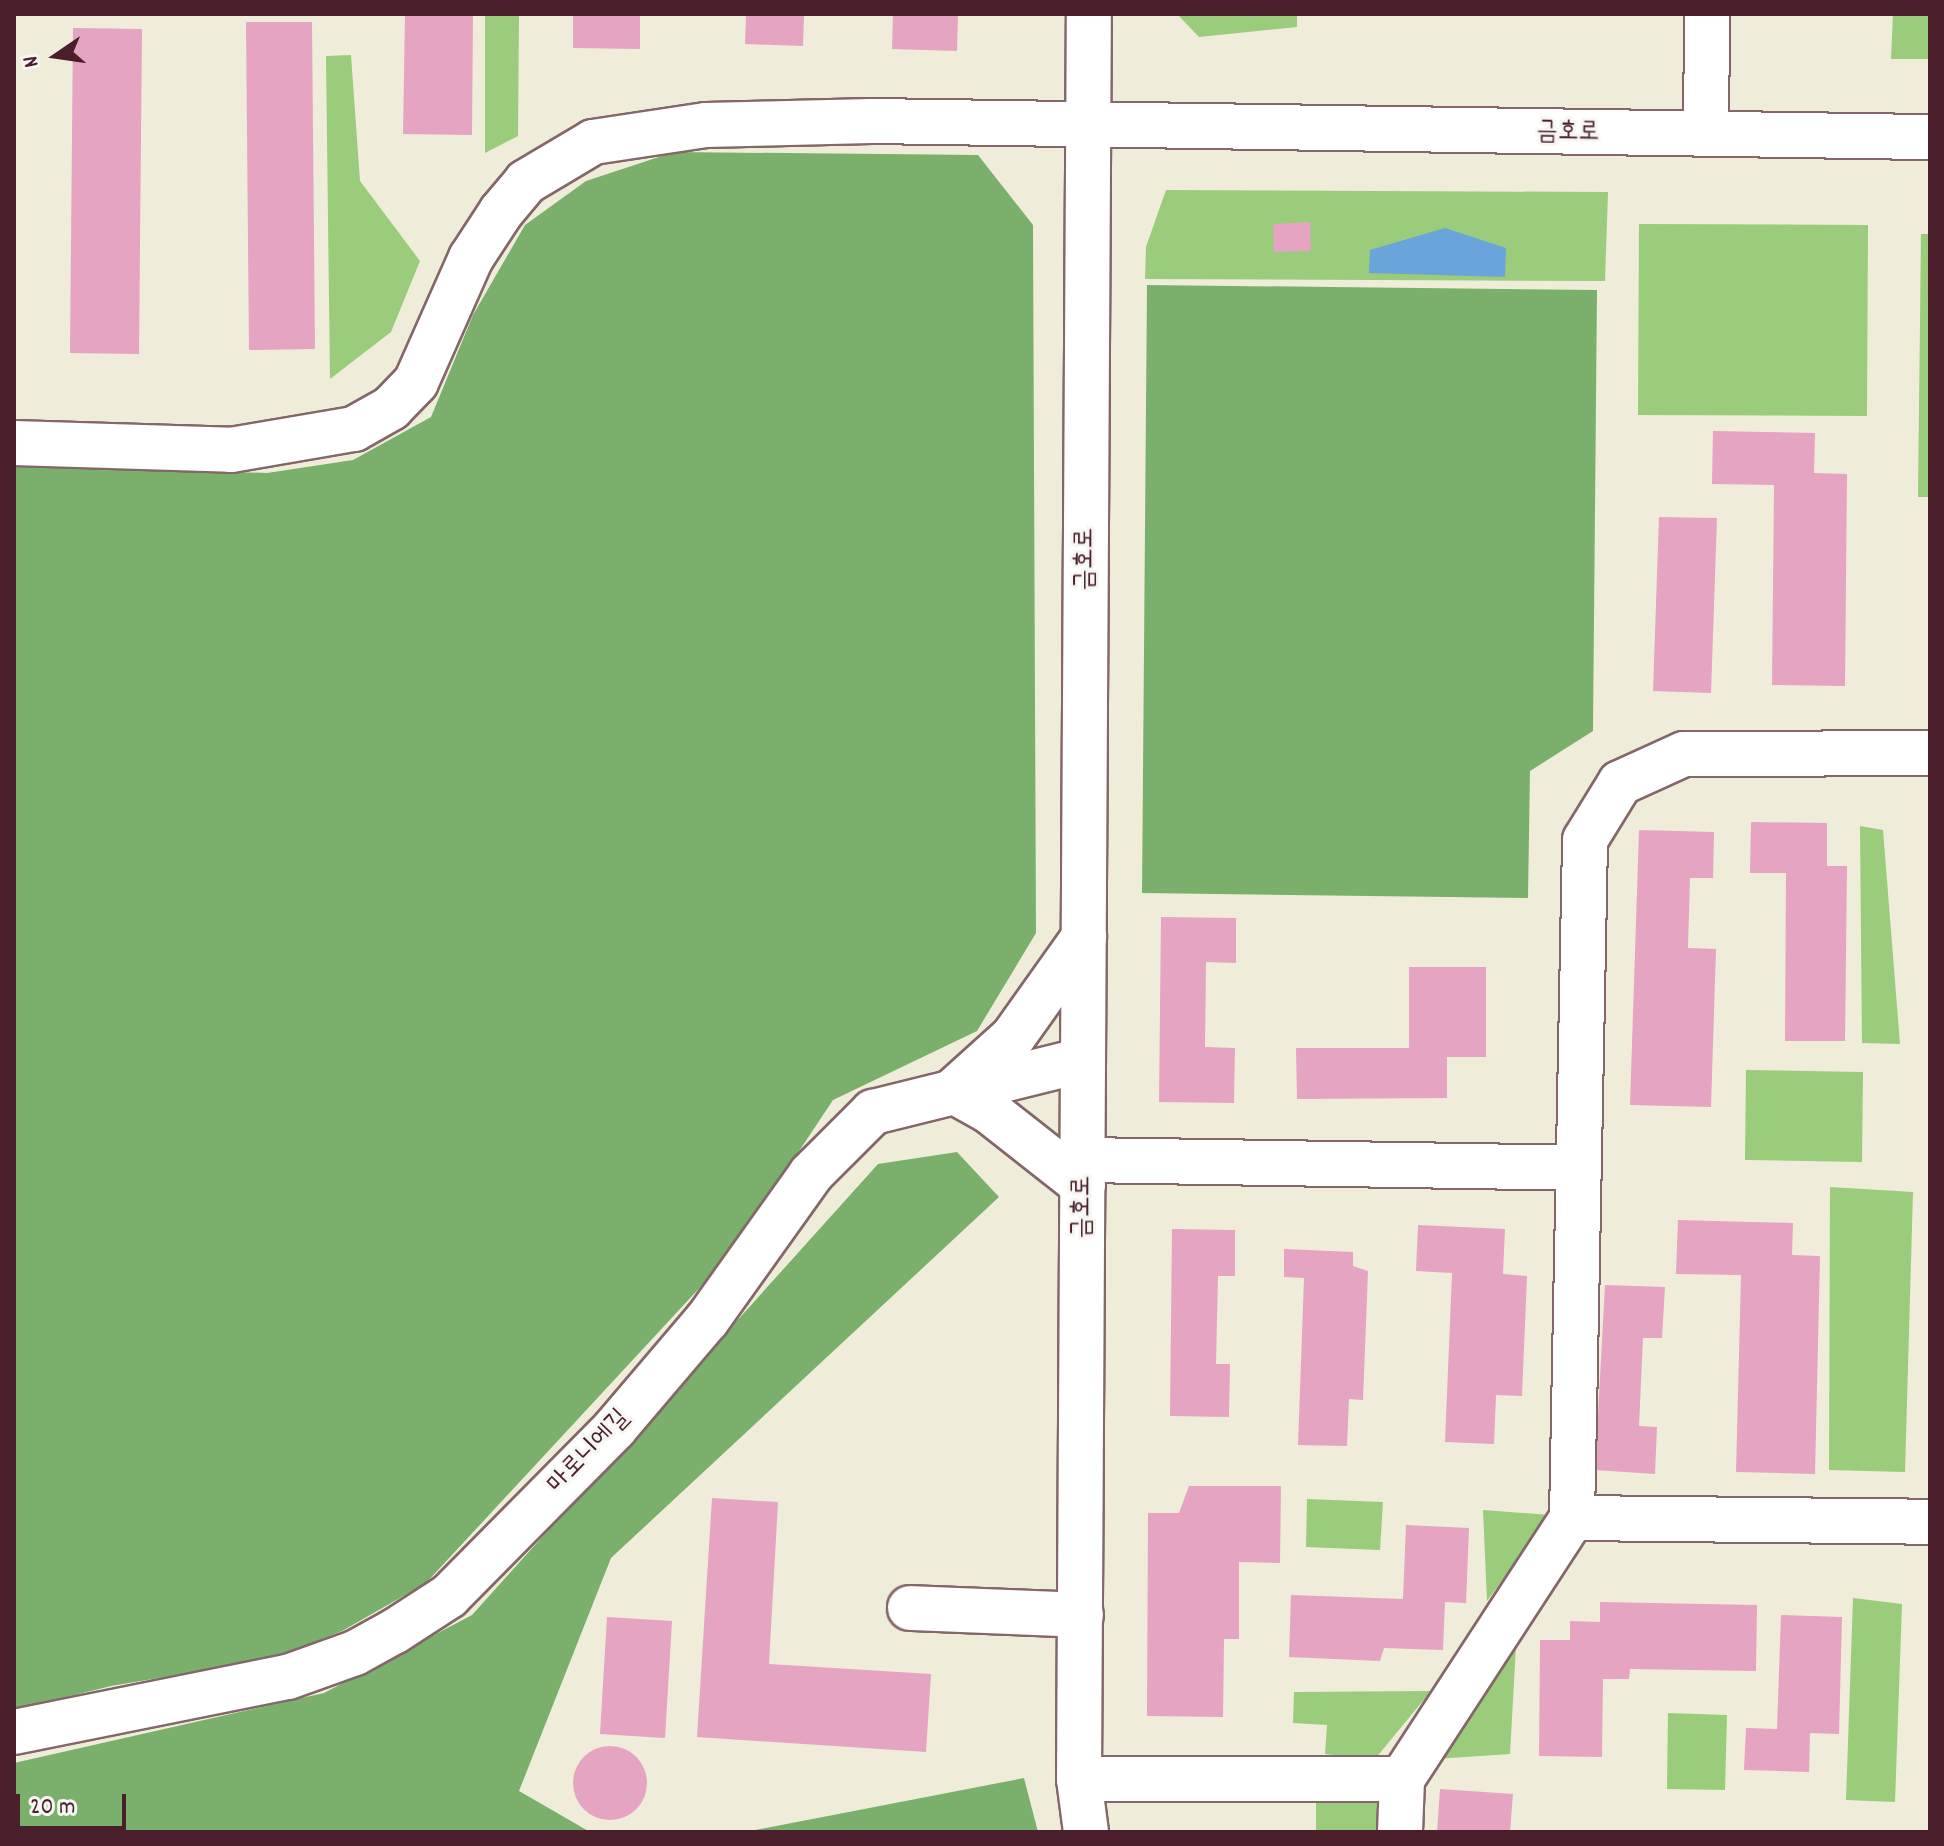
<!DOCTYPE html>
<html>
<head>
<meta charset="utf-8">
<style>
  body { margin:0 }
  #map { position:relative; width:1944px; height:1846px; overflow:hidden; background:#efecd9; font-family:Dekko,"Poor Story",sans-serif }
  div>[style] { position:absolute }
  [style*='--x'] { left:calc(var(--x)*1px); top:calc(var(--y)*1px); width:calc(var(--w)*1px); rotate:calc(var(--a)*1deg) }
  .green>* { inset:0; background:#9acc7c }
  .forest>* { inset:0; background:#7bb06c }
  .water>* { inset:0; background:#69a4da }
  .building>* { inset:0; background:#e4a4c2 }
  .round { border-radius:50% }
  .roads { filter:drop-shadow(2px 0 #846768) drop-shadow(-2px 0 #846768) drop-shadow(0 2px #846768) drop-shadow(0 -2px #846768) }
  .minor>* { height:44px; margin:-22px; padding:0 22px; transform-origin:22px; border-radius:22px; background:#fff }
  span { translate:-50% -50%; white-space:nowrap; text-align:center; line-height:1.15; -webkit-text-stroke:6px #f6f6f2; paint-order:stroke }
  .street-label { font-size:26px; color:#4a1f2b }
  .frame { position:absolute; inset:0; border:16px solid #4a1f2b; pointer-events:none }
  .north { position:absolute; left:16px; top:16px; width:80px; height:80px; -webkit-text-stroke:6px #f6f6f2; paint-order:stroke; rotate:257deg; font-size:22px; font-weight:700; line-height:32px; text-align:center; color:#4a1f2b }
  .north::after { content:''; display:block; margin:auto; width:28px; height:36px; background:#4a1f2b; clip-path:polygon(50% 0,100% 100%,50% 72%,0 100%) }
  .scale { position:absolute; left:16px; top:1794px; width:110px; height:36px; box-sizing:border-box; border:4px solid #4a1f2b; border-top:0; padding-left:10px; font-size:24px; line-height:28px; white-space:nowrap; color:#4a1f2b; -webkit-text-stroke:6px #f6f6f2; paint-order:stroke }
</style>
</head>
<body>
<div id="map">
  <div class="green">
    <i style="clip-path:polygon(485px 14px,519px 14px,518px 136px,485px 153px)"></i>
    <i style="clip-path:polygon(1177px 14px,1297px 14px,1297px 27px,1199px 37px)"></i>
    <i style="clip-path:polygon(1893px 14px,1930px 14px,1930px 59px,1891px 59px)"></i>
    <i style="clip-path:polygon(351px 55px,360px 181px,420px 261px,391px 332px,330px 379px,326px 56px)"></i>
    <i style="clip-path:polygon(1166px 190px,1608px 192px,1605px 281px,1145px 279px,1146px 247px)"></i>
    <i style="clip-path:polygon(1639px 224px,1868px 225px,1867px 416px,1638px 415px)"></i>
    <i style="clip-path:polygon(1921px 234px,1930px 234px,1930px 497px,1918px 497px)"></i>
    <i style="clip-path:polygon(1860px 826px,1883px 830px,1900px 1044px,1862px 1043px)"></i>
    <i style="clip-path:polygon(1746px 1070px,1863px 1072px,1862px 1162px,1745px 1160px)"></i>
    <i style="clip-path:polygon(1830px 1187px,1913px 1192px,1905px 1472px,1829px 1470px)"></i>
    <i style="clip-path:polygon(1307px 1499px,1383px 1502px,1380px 1550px,1306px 1547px)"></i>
    <i style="clip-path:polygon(1483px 1510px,1551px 1515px,1487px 1601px)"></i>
    <i style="clip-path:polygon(1853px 1598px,1902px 1604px,1895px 1802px,1846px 1800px)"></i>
    <i style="clip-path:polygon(1516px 1646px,1510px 1754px,1435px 1759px)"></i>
    <i style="clip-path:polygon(1431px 1691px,1375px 1759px,1325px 1754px,1327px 1725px,1293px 1723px,1294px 1692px)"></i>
    <i style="clip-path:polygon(1668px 1713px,1727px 1715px,1725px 1790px,1667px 1789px)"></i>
    <i style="clip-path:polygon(1316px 1797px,1394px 1797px,1393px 1832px,1316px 1832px)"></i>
  </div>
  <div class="forest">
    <i style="clip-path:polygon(674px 152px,978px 155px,1033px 225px,1036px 933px,977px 1031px,833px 1100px,730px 1255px,426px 1583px,342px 1631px,273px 1659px,111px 1686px,14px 1710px,14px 465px,267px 473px,353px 460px,431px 417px,473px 315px,525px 225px,586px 181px)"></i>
    <i style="clip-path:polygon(1147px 285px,1597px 290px,1593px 731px,1530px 771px,1528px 898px,1142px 893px)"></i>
    <i style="clip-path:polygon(957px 1152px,999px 1197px,611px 1558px,519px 1791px,590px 1832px,14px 1832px,14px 1763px,324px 1693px,472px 1615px,878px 1164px)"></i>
    <i style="clip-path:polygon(1024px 1778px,1038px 1832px,745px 1832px)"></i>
  </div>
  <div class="water">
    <i style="clip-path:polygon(1445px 228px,1506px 248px,1505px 277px,1369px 273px,1370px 250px)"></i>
  </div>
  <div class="building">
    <i style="clip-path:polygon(405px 14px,473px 14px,472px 135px,403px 134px)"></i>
    <i style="clip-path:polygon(573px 14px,640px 14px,640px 49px,573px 48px)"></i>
    <i style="clip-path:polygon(746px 14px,804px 14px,803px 46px,745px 44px)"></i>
    <i style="clip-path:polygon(893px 14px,958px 14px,957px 51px,892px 49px)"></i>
    <i style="clip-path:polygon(246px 22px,312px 22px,315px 349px,249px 350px)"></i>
    <i style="clip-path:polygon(73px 28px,142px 29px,139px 354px,70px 353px)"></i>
    <i style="clip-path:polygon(1310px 222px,1311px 251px,1274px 252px,1273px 224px)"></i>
    <i style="clip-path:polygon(1713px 431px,1815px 433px,1814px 473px,1847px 474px,1845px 686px,1772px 685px,1774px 485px,1712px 484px)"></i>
    <i style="clip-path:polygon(1659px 517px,1717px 518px,1711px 693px,1653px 691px)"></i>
    <i style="clip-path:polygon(1751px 822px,1827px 823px,1827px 866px,1847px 866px,1845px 1041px,1785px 1041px,1786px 873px,1750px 873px)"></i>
    <i style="clip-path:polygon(1639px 830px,1714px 832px,1713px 878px,1690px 878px,1688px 948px,1716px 949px,1711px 1107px,1630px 1105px)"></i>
    <i style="clip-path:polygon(1161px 917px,1236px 918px,1236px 963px,1206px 962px,1205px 1047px,1235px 1048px,1234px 1103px,1159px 1102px)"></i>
    <i style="clip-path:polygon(1409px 967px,1486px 967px,1486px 1057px,1447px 1057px,1447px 1098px,1297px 1099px,1296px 1048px,1409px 1048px)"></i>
    <i style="clip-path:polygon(1678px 1220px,1793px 1223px,1792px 1255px,1820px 1256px,1815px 1474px,1736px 1472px,1741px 1275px,1676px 1274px)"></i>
    <i style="clip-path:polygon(1418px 1225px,1505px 1229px,1503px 1274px,1527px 1276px,1522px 1396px,1496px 1395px,1494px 1444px,1445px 1442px,1452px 1273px,1416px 1271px)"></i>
    <i style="clip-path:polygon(1172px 1229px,1235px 1230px,1235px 1276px,1218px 1276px,1216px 1364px,1230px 1364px,1229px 1417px,1170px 1416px)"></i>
    <i style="clip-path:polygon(1284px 1249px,1353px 1252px,1353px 1266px,1368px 1271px,1363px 1400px,1349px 1399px,1347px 1446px,1298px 1445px,1304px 1278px,1284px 1277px)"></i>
    <i style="clip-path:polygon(1605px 1285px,1665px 1287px,1662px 1338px,1643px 1338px,1639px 1426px,1657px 1427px,1655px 1474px,1595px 1470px)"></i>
    <i style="clip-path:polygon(1189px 1486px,1281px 1486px,1280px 1563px,1239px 1562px,1239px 1639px,1224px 1639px,1223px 1717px,1147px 1716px,1148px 1513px,1179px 1513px)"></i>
    <i style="clip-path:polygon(712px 1498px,778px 1502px,769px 1664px,931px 1674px,926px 1752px,697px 1737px)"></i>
    <i style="clip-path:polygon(1406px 1525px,1469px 1528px,1466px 1603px,1445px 1602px,1443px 1650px,1384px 1648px,1380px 1661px,1289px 1657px,1291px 1595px,1403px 1599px)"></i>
    <i style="clip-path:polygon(1600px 1602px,1757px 1605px,1756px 1671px,1630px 1669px,1629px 1679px,1603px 1679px,1602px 1757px,1539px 1756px,1540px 1640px,1570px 1640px,1570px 1621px,1600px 1622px)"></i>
    <i style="clip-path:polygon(1781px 1615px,1842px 1617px,1839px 1734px,1810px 1733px,1809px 1772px,1744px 1770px,1746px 1728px,1777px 1729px)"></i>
    <i style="clip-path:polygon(607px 1617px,672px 1621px,665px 1738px,600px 1734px)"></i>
    <i class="round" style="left:573px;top:1746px;width:74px;height:74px"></i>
    <i style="clip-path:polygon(1440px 1789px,1513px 1794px,1510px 1832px,1437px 1832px)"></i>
  </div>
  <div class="roads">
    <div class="minor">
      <i style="--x:1706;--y:134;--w:120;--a:-89.5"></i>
      <i style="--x:14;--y:443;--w:217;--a:1.8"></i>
      <i style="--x:231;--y:450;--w:125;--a:-9.7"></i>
      <i style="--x:354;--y:429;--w:43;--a:-29.6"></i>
      <i style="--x:391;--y:408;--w:36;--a:-46"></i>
      <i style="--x:416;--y:382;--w:136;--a:-66.1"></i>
      <i style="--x:471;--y:258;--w:55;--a:-56.9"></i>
      <i style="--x:501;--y:212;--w:39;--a:-50"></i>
      <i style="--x:526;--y:182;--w:78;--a:-30.8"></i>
      <i style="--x:593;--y:142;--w:114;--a:-8.6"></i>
      <i style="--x:706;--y:125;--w:165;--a:-1.4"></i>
      <i style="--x:871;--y:121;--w:1059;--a:0.87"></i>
      <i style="--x:1083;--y:1160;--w:495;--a:0.9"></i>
      <i style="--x:1083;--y:1185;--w:120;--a:-141.8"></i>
      <i style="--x:989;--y:1111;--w:41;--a:-150.9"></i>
      <i style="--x:953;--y:1091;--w:81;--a:-42"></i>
      <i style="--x:1013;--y:1037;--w:123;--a:-54.6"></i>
      <i style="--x:1572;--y:1518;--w:678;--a:-88.9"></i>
      <i style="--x:1585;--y:840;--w:67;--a:-58.4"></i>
      <i style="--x:1620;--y:783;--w:70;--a:-24.4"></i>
      <i style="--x:1684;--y:754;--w:246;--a:-0.2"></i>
      <i style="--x:910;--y:1608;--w:171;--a:2.3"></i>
      <i style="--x:14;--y:1732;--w:279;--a:-11.4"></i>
      <i style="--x:288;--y:1677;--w:71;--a:-19.7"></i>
      <i style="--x:355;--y:1653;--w:46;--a:-28.8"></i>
      <i style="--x:395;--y:1631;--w:64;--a:-32.9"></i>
      <i style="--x:449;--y:1596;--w:236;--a:-45.3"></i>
      <i style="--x:615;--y:1428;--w:142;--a:-49.6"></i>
      <i style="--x:707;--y:1320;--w:179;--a:-54.5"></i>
      <i style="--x:811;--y:1174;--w:88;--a:-45"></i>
      <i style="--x:873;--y:1112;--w:216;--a:-13.9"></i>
      <i style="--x:1079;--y:1779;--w:323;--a:0"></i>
      <i style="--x:1086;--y:1832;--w:53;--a:-97.5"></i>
      <i style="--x:1079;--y:1779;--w:1765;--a:-89.68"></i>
      <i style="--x:1400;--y:1832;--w:53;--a:-87.8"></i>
      <i style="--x:1402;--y:1779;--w:311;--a:-56.9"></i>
      <i style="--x:1572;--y:1518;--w:358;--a:0.6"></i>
    </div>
  </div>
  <div class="street-label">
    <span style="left:1568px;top:133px;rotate:1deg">금호로</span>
    <span style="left:1086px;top:559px;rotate:-90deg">금호로</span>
    <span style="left:1083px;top:1207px;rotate:-90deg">금호로</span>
    <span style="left:589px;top:1452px;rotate:-46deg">마로니에길</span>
  </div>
  <div class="frame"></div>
  <div class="north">N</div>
  <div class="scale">20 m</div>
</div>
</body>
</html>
